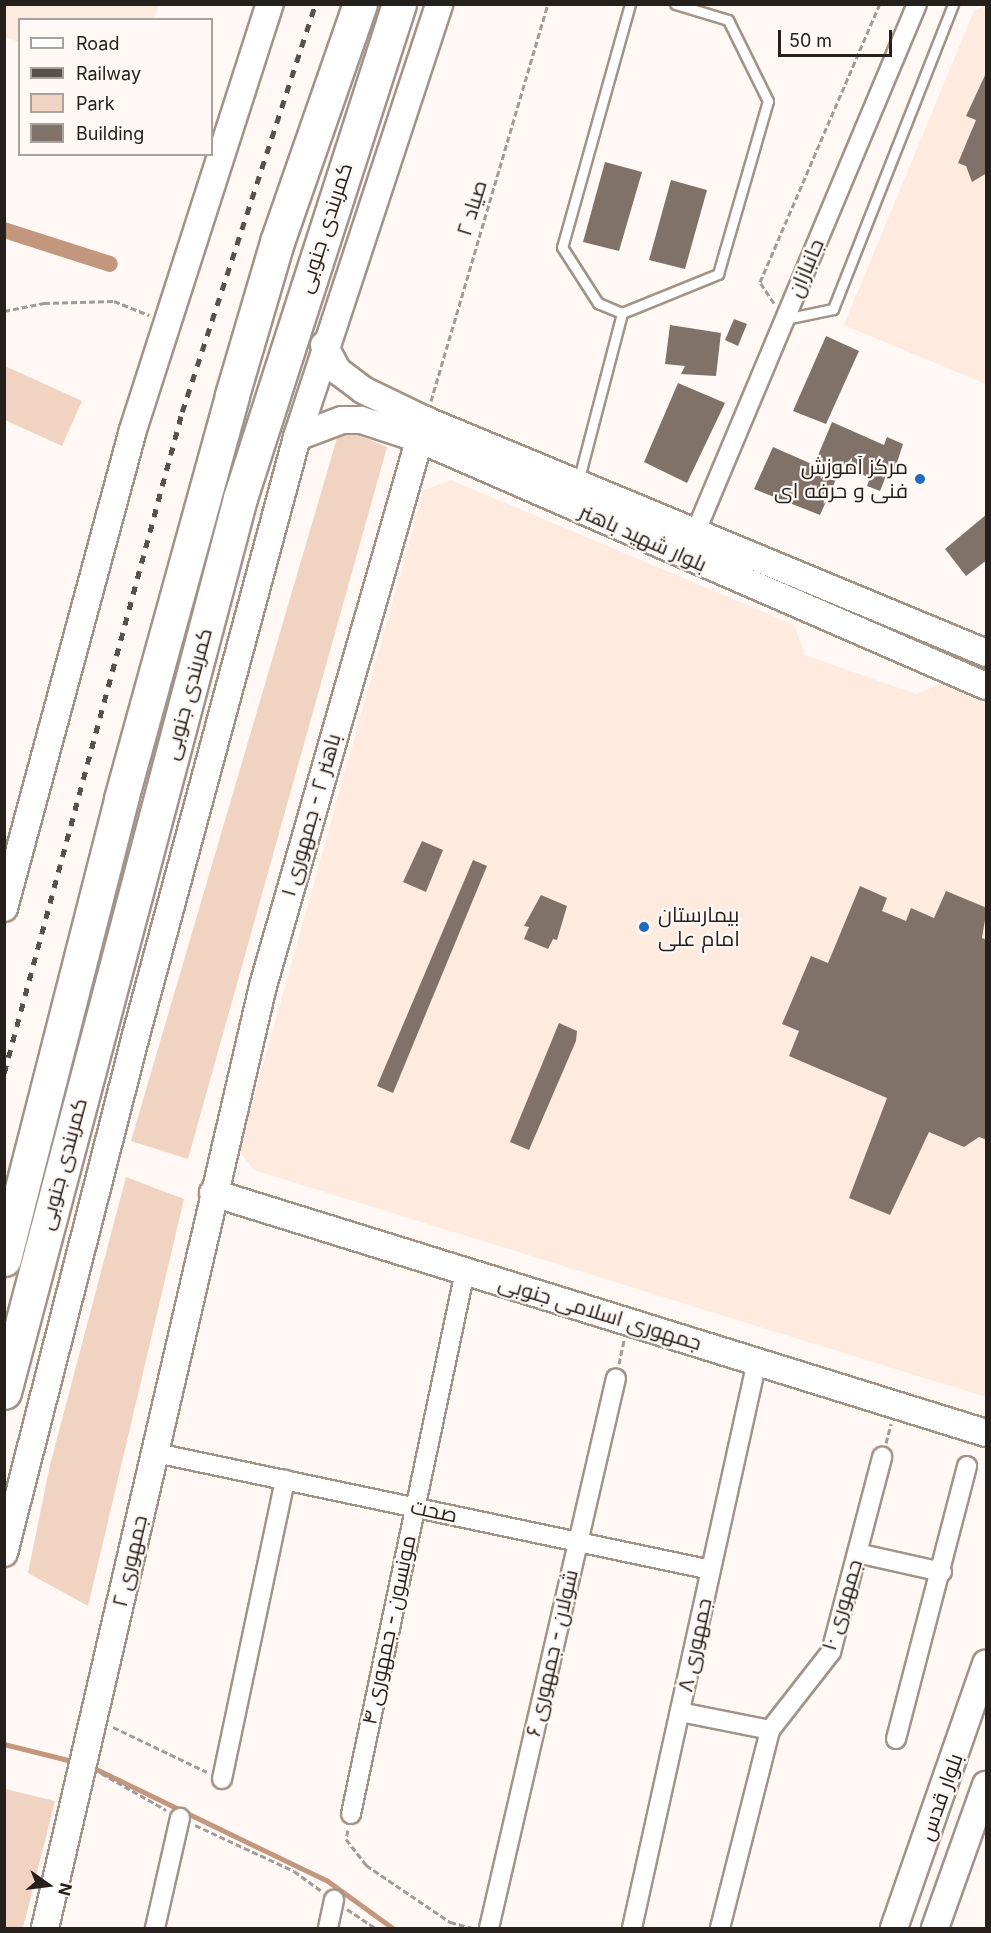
<!DOCTYPE html>
<html>
<head>
<meta charset="utf-8">
<style>
  body { margin:0 }
  #map { position:relative; width:991px; height:1933px; overflow:hidden; background:#fff8f4; font-family:Inter,Cairo,sans-serif }
  div>[style] { position:absolute }
  [style*='--x'] { left:calc(var(--x)*1px); top:calc(var(--y)*1px); width:calc(var(--w)*1px); rotate:calc(var(--a)*1deg) }
  .built>* { inset:0; background:#feeadf }
  .green>* { inset:0; background:#f1d3c1 }
  .stream>* { height:4.5px; margin:-2.25px; padding:0 2.25px; transform-origin:2.25px; border-radius:2.25px; background:#c3977e }
  .canal>* { height:16px; margin:-8px; padding:0 8px; transform-origin:8px; border-radius:8px; background:#c3977e }
  .building>* { inset:0; background:#807169 }
  .path>* { height:3px; margin-top:-1.5px; transform-origin:0; background:repeating-linear-gradient(90deg,#a29b98 0 6px,transparent 0 9px) }
  .roads { filter:drop-shadow(2px 0 #a29389) drop-shadow(-2px 0 #a29389) drop-shadow(0 2px #a29389) drop-shadow(0 -2px #a29389) }
  .lane>* { height:9px; margin:-4.5px; padding:0 4.5px; transform-origin:4.5px; border-radius:4.5px; background:#fff }
  .street>* { height:18px; margin:-9px; padding:0 9px; transform-origin:9px; border-radius:9px; background:#fff }
  .secondary>* { height:26px; margin:-13px; padding:0 13px; transform-origin:13px; border-radius:13px; background:#fff }
  .highway>* { height:33px; margin:-16.5px; padding:0 16.5px; transform-origin:16.5px; border-radius:16.5px; background:#fff }
  .rail>* { height:4.5px; margin-top:-2.25px; transform-origin:0; background:repeating-linear-gradient(90deg,#57514e 0 8px,transparent 0 16px) }
  .dots>* { width:16px; height:16px; translate:-50% -50%; box-sizing:border-box; border:3px solid #fff8f4; border-radius:50% }
  span { translate:-50% -50%; white-space:nowrap; text-align:center; line-height:1.15; -webkit-text-stroke:4.5px #fff8f4; paint-order:stroke }
  .street-label { font-size:21px; color:#26201d }
  .poi-label { font-size:21px; color:#26201d }
  .right { translate:-100% -50%; text-align:right }
  .left { translate:0 -50%; text-align:left }
  .frame { position:absolute; inset:0; border:6px solid #26201d; pointer-events:none }
  .legend { position:absolute; left:18px; top:18px; width:195px; height:138px; box-sizing:border-box; background:#fff8f4; border:2px solid #a8a29e; margin:0; padding:8px 10px; list-style:none; font-size:18px; color:#26201d }
  .legend li { display:flex; align-items:center; gap:12px; height:30px }
  .legend b { width:30px; border:2px solid #a8a29e }
  .north { position:absolute; left:18px; top:1855px; width:60px; height:60px; -webkit-text-stroke:4px #fff8f4; paint-order:stroke; rotate:104deg; font-size:16px; font-weight:700; line-height:24px; text-align:center; color:#26201d }
  .north::after { content:''; display:block; margin:auto; width:21px; height:27px; background:#26201d; clip-path:polygon(50% 0,100% 100%,50% 72%,0 100%) }
  .scale { position:absolute; left:778px; top:30px; width:114px; height:27px; box-sizing:border-box; border:3px solid #26201d; border-top:0; padding-left:8px; font-size:18px; line-height:21px; white-space:nowrap; color:#26201d; -webkit-text-stroke:4px #fff8f4; paint-order:stroke }
</style>
</head>
<body>
<div id="map">
  <div class="built">
    <i style="clip-path:polygon(5px 4px,159px 4px,159px 5px,154px 19px,20px 20px,19px 42px,5px 37px)"></i>
    <i style="clip-path:polygon(986px 5px,986px 384px,844px 325px,974px 11px)"></i>
    <i style="clip-path:polygon(451px 480px,794px 625px,805px 655px,916px 694px,941px 684px,986px 704px,986px 1397px,254px 1170px,239px 1151px,424px 490px)"></i>
  </div>
  <div class="green">
    <i style="clip-path:polygon(5px 366px,82px 401px,62px 446px,5px 420px)"></i>
    <i style="clip-path:polygon(340px 428px,387px 447px,188px 1159px,131px 1141px)"></i>
    <i style="clip-path:polygon(126px 1177px,184px 1199px,88px 1606px,28px 1573px,50px 1465px)"></i>
    <i style="clip-path:polygon(5px 1789px,55px 1801px,23px 1928px,5px 1928px)"></i>
  </div>
  <div class="stream">
    <i style="--x:4;--y:1744;--w:74;--a:14"></i>
    <i style="--x:90;--y:1766;--w:264;--a:25.8"></i>
    <i style="--x:328;--y:1881;--w:80;--a:35.9"></i>
  </div>
  <div class="canal">
    <i style="--x:4;--y:230;--w:111;--a:17.8"></i>
  </div>
  <div class="building">
    <i style="clip-path:polygon(987px 71px,987px 173px,972px 182px,966px 166px,958px 163px,976px 120px,966px 116px)"></i>
    <i style="clip-path:polygon(605px 162px,642px 172px,619px 251px,583px 242px)"></i>
    <i style="clip-path:polygon(671px 180px,707px 190px,685px 269px,649px 260px)"></i>
    <i style="clip-path:polygon(734px 319px,747px 324px,738px 346px,725px 340px)"></i>
    <i style="clip-path:polygon(670px 325px,721px 333px,716px 376px,681px 374px,685px 366px,665px 364px)"></i>
    <i style="clip-path:polygon(826px 336px,859px 351px,826px 424px,793px 411px)"></i>
    <i style="clip-path:polygon(678px 383px,725px 403px,687px 483px,644px 462px)"></i>
    <i style="clip-path:polygon(832px 422px,884px 445px,887px 437px,903px 444px,892px 478px,886px 476px,880px 491px,867px 486px,870px 478px,842px 466px,820px 515px,754px 489px,773px 447px,814px 465px)"></i>
    <i style="clip-path:polygon(987px 514px,987px 560px,966px 576px,945px 549px)"></i>
    <i style="clip-path:polygon(422px 841px,443px 850px,426px 892px,403px 882px)"></i>
    <i style="clip-path:polygon(473px 860px,487px 866px,393px 1093px,377px 1086px)"></i>
    <i style="clip-path:polygon(860px 886px,887px 898px,882px 911px,906px 921px,911px 908px,934px 918px,946px 891px,987px 908px,982px 938px,987px 940px,987px 1140px,979px 1137px,964px 1147px,929px 1132px,890px 1215px,849px 1198px,887px 1098px,789px 1056px,799px 1031px,782px 1024px,811px 956px,828px 963px)"></i>
    <i style="clip-path:polygon(541px 895px,567px 906px,557px 940px,553px 939px,548px 949px,524px 939px,529px 927px,524px 926px)"></i>
    <i style="clip-path:polygon(559px 1023px,577px 1031px,576px 1041px,529px 1150px,510px 1142px)"></i>
  </div>
  <div class="path">
    <i style="--x:774;--y:303;--w:25;--a:-124"></i>
    <i style="--x:760;--y:282;--w:303;--a:-66.7"></i>
    <i style="--x:4;--y:311;--w:41;--a:-11.3"></i>
    <i style="--x:44;--y:303;--w:70;--a:-1.6"></i>
    <i style="--x:114;--y:301;--w:38;--a:22"></i>
    <i style="--x:431;--y:401;--w:414;--a:-73.6"></i>
    <i style="--x:619;--y:1364;--w:24;--a:-78"></i>
    <i style="--x:886;--y:1443;--w:20;--a:-75"></i>
    <i style="--x:113;--y:1727;--w:104;--a:25.6"></i>
    <i style="--x:101;--y:1773;--w:75;--a:29.6"></i>
    <i style="--x:195;--y:1825;--w:109;--a:24.9"></i>
    <i style="--x:294;--y:1871;--w:34;--a:36"></i>
    <i style="--x:348;--y:1830;--w:9;--a:103"></i>
    <i style="--x:346;--y:1839;--w:33;--a:52"></i>
    <i style="--x:366;--y:1865;--w:102;--a:34.2"></i>
    <i style="--x:450;--y:1922;--w:24;--a:15"></i>
    <i style="--x:347;--y:1909;--w:34;--a:34"></i>
  </div>
  <div class="roads">
    <div class="lane">
      <i style="--x:630;--y:4;--w:252;--a:105.6"></i>
      <i style="--x:562;--y:247;--w:67;--a:57.3"></i>
      <i style="--x:598;--y:303;--w:26;--a:23"></i>
      <i style="--x:622;--y:313;--w:104;--a:-22.1"></i>
      <i style="--x:718;--y:274;--w:180;--a:-73.9"></i>
      <i style="--x:768;--y:101;--w:90;--a:-116.3"></i>
      <i style="--x:728;--y:20;--w:55;--a:-163.2"></i>
      <i style="--x:785;--y:319;--w:49;--a:-11.8"></i>
      <i style="--x:833;--y:309;--w:328;--a:-68.5"></i>
      <i style="--x:578;--y:482;--w:175;--a:-75.4"></i>
    </div>
    <div class="street">
      <i style="--x:696;--y:531;--w:571;--a:-67.25"></i>
      <i style="--x:156;--y:1453;--w:567;--a:11.9"></i>
      <i style="--x:857;--y:1553;--w:87;--a:12.6"></i>
      <i style="--x:680;--y:1712;--w:92;--a:11.3"></i>
      <i style="--x:896;--y:1739;--w:282;--a:-75.4"></i>
      <i style="--x:222;--y:1779;--w:306;--a:-78.1"></i>
      <i style="--x:351;--y:1814;--w:555;--a:-78.14"></i>
      <i style="--x:155;--y:1928;--w:113;--a:-77.2"></i>
      <i style="--x:328;--y:1928;--w:29;--a:-78"></i>
      <i style="--x:489;--y:1928;--w:564;--a:-77"></i>
      <i style="--x:632;--y:1928;--w:581;--a:-77.57"></i>
      <i style="--x:720;--y:1928;--w:204;--a:-75.8"></i>
      <i style="--x:770;--y:1730;--w:99;--a:-52"></i>
      <i style="--x:831;--y:1652;--w:202;--a:-75.3"></i>
    </div>
    <div class="secondary">
      <i style="--x:324;--y:345;--w:30;--a:62"></i>
      <i style="--x:338;--y:371;--w:31;--a:37"></i>
      <i style="--x:363;--y:390;--w:69;--a:25.8"></i>
      <i style="--x:425;--y:420;--w:607;--a:22.55"></i>
      <i style="--x:297;--y:437;--w:48;--a:-20.7"></i>
      <i style="--x:342;--y:420;--w:19;--a:0"></i>
      <i style="--x:361;--y:420;--w:61;--a:18.1"></i>
      <i style="--x:419;--y:439;--w:618;--a:23.54"></i>
      <i style="--x:4;--y:908;--w:492;--a:-74.9"></i>
      <i style="--x:132;--y:433;--w:451;--a:-72.2"></i>
      <i style="--x:213;--y:1193;--w:809;--a:17.25"></i>
      <i style="--x:4;--y:1553;--w:535;--a:-75.7"></i>
      <i style="--x:136;--y:1035;--w:619;--a:-74.93"></i>
      <i style="--x:297;--y:437;--w:456;--a:-71.8"></i>
      <i style="--x:45;--y:1928;--w:967;--a:-76.97"></i>
      <i style="--x:263;--y:986;--w:589;--a:-74.03"></i>
      <i style="--x:894;--y:1928;--w:280;--a:-70.8"></i>
      <i style="--x:935;--y:1928;--w:152;--a:-70.4"></i>
    </div>
    <div class="highway">
      <i style="--x:4;--y:1259;--w:475;--a:-75.7"></i>
      <i style="--x:121;--y:799;--w:419;--a:-74.6"></i>
      <i style="--x:232;--y:395;--w:159;--a:-73.6"></i>
      <i style="--x:277;--y:242;--w:252;--a:-70.8"></i>
      <i style="--x:4;--y:1392;--w:925;--a:-75.21"></i>
      <i style="--x:240;--y:498;--w:519;--a:-72.16"></i>
    </div>
  </div>
  <div class="rail">
    <i style="--x:4;--y:1073;--w:685;--a:-74.93"></i>
    <i style="--x:182;--y:412;--w:429;--a:-71.9"></i>
  </div>
  <div class="dots">
    <i style="left:920px;top:479px;background:#236bbb"></i>
    <i style="left:644px;top:927px;background:#236bbb"></i>
  </div>
  <div class="street-label">
    <span style="left:472px;top:208px;rotate:-73deg">صیاد ۲</span>
    <span style="left:325px;top:228px;rotate:-72deg">کمربندی جنوبی</span>
    <span style="left:806px;top:268px;rotate:-67deg">جانبازان</span>
    <span style="left:643px;top:538px;rotate:24deg">بلوار شهید باهنر</span>
    <span style="left:188px;top:694px;rotate:-75deg">کمربندی جنوبی</span>
    <span style="left:311px;top:815px;rotate:-74deg">باهنر ۲ - جمهوری ۱</span>
    <span style="left:63px;top:1164px;rotate:-75deg">کمربندی جنوبی</span>
    <span style="left:600px;top:1313px;rotate:17deg">جمهوری اسلامی جنوبی</span>
    <span style="left:434px;top:1511px;rotate:12deg">صحت</span>
    <span style="left:130px;top:1561px;rotate:-77deg">جمهوری ۲</span>
    <span style="left:842px;top:1605px;rotate:-73deg">جمهوری ۱۰</span>
    <span style="left:389px;top:1630px;rotate:-78deg">مونسون - جمهوری ۴</span>
    <span style="left:695px;top:1645px;rotate:-78deg">جمهوری ۸</span>
    <span style="left:552px;top:1653px;rotate:-77deg">شولان - جمهوری ۶</span>
    <span style="left:941px;top:1797px;rotate:-70deg">بلوار قدس</span>
  </div>
  <div class="poi-label">
    <span class="right" style="left:908px;top:479px">مرکز آموزش<br>فنی و حرفه ای</span>
    <span class="left" style="left:658px;top:927px">بیمارستان<br>امام علی</span>
  </div>
  <div class="frame"></div>
  <ul class="legend">
  <li><b style="height:8px;background:#fff"></b>Road</li>
  <li><b style="height:8px;background:#57514e"></b>Railway</li>
  <li><b style="height:16px;background:#f1d3c1"></b>Park</li>
  <li><b style="height:16px;background:#807169"></b>Building</li>
  </ul>
  <div class="north">N</div>
  <div class="scale">50 m</div>
</div>
</body>
</html>
